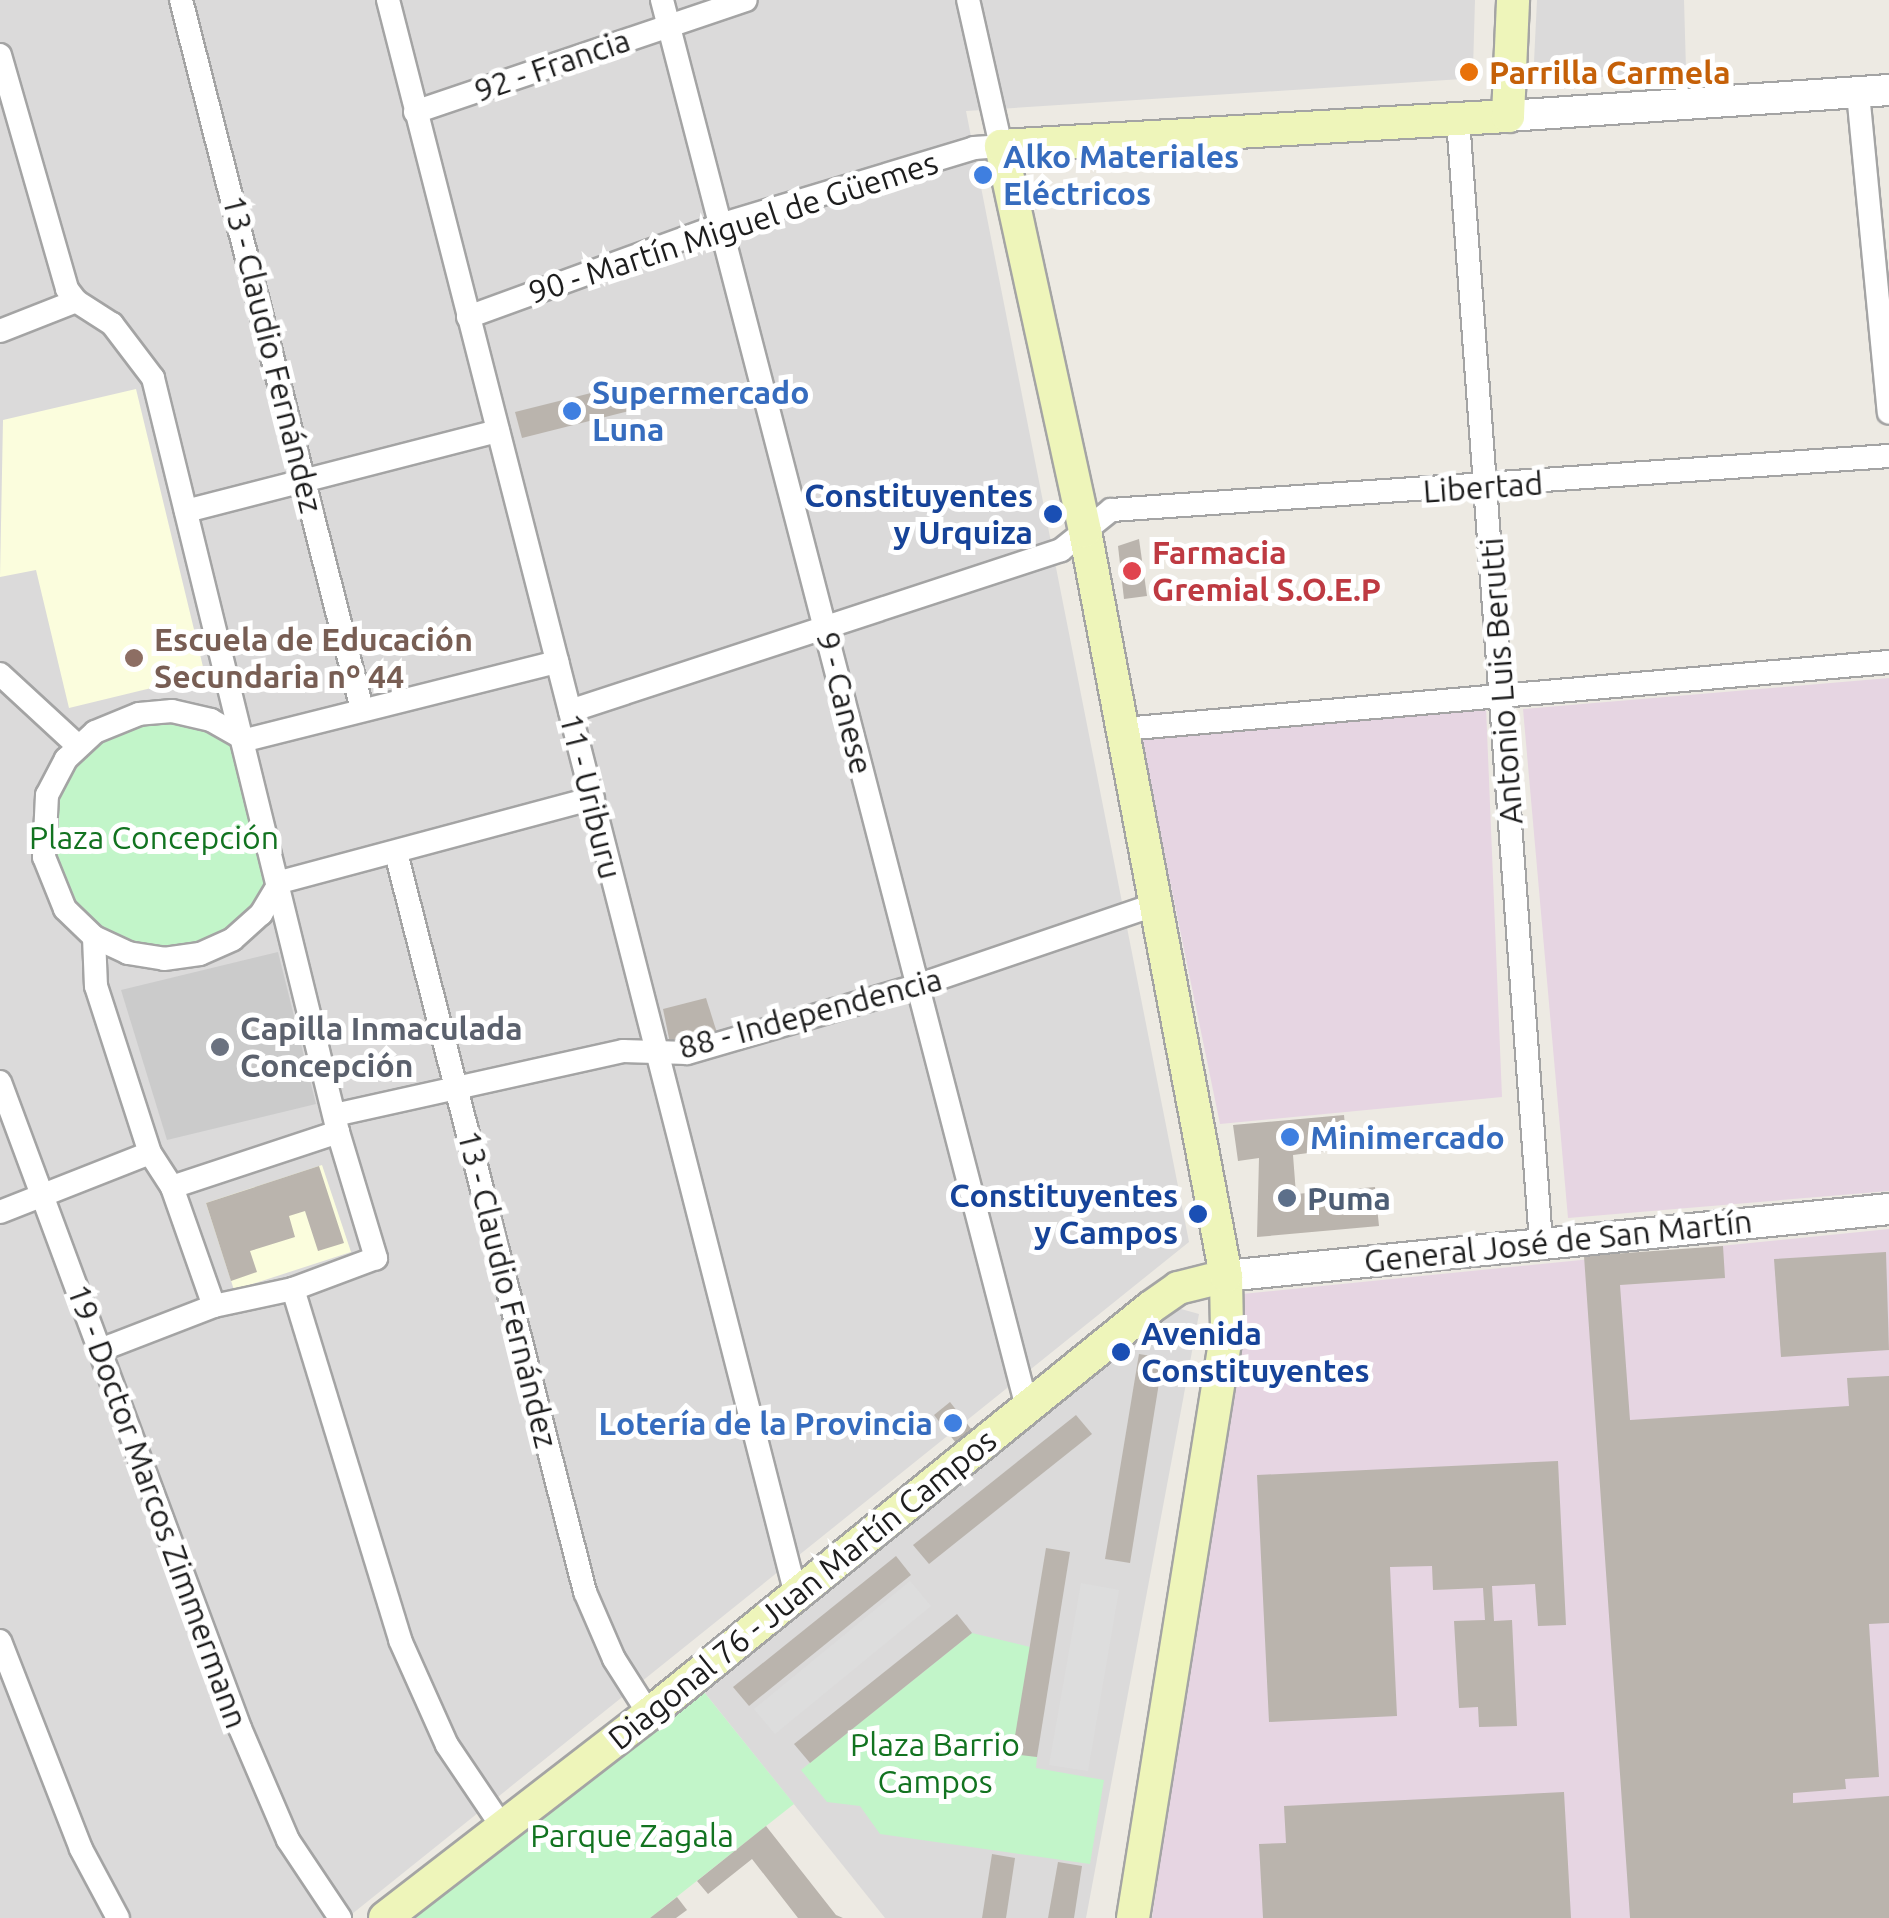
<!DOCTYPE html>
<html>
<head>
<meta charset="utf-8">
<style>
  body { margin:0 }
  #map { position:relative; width:1889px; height:1918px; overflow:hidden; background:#edeae3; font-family:Ubuntu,sans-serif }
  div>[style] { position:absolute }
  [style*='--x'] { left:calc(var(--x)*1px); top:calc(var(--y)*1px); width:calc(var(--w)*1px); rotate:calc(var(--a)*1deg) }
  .residential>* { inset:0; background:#dbdada }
  .industrial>* { inset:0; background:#e6d5e2 }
  .education>* { inset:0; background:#fbfddd }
  .religious>* { inset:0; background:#cbcbcb }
  .park>* { inset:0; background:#c2f5c9 }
  .parking>* { inset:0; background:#ddd }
  .building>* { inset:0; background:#bab4ad }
  .roads { filter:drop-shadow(2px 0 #a4a4a4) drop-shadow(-2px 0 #a4a4a4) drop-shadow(0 2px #a4a4a4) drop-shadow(0 -2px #a4a4a4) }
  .minor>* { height:22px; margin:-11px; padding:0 11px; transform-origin:11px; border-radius:11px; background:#fff }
  .tertiary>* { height:30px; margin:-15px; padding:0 15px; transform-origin:15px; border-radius:15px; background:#fff }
  .secondary>* { height:32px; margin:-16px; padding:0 16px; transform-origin:16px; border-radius:16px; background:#eef5ba }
  .dots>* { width:28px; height:28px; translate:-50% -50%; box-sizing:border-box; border:5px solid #fff; border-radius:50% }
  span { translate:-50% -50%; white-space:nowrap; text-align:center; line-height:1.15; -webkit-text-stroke:10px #fff; paint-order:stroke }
  .street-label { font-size:32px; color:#1d1d1d }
  .food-label { font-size:32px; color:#c56008; font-weight:700 }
  .left { translate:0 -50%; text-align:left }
  .shop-label { font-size:32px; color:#366cbe; font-weight:700 }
  .right { translate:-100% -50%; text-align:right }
  .transit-label { font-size:32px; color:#164399; font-weight:700 }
  .health-label { font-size:32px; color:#be3a42; font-weight:700 }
  .education-label { font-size:32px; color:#785e54; font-weight:700 }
  .park-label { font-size:32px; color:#127320 }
  .worship-label { font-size:32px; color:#5b616d; font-weight:700 }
  .service-label { font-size:32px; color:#4e5e75; font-weight:700 }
</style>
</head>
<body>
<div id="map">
  <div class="residential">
    <i style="clip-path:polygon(0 0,1475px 0,1473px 69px,1462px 79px,966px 111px,1189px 1242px,347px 1918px,0 1918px)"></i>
    <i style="clip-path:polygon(1537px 0,1684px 0,1686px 70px,1533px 83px)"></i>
    <i style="clip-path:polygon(1174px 1307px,1199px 1314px,1086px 1918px,885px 1918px,700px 1687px)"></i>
  </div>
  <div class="industrial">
    <i style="clip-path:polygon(1889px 678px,1889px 1191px,1568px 1218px,1523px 709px)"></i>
    <i style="clip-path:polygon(1486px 707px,1502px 1097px,1220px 1124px,1141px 740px)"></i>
    <i style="clip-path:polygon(1889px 1229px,1889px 1918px,1152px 1918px,1242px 1294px)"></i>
  </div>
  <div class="education">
    <i style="clip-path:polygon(136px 389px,205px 675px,69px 708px,36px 570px,0 577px,3px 420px)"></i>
    <i style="clip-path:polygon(322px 1165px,351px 1252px,234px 1290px,206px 1203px)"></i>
  </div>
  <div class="religious">
    <i style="clip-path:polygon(278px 952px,316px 1104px,167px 1140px,121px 990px)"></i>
  </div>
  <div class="park">
    <i style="clip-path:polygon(132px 715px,234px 731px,280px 882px,200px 954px,94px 937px,47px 874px,47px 795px,66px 759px)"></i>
    <i style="clip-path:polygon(972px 1633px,1030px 1647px,1013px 1753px,1037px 1757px,1036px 1768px,1104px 1780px,1090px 1864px,880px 1834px,860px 1806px,827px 1802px,801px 1770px)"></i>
    <i style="clip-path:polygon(700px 1687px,794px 1804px,650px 1918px,399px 1918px)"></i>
  </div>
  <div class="parking">
    <i style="clip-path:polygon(910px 1581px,931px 1606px,775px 1734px,754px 1709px)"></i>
    <i style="clip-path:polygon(1081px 1583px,1119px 1590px,1088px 1771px,1049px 1765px)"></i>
  </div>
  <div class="building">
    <i style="clip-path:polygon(623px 385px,629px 411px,522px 438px,515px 412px)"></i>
    <i style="clip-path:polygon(1139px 539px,1147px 596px,1124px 599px,1118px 546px)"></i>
    <i style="clip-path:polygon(706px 998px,718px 1036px,686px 1047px,670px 1043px,663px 1009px)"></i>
    <i style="clip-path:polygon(1344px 1115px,1347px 1148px,1293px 1155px,1296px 1194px,1375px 1187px,1379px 1226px,1257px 1237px,1259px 1158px,1238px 1161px,1233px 1125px)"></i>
    <i style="clip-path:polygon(319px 1166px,344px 1243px,318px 1251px,305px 1211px,289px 1216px,295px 1237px,250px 1251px,257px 1272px,231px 1281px,206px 1203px)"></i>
    <i style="clip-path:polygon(1723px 1246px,1725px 1278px,1620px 1285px,1630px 1420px,1849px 1406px,1847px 1378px,1889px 1376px,1889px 1623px,1869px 1624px,1879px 1777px,1845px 1779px,1846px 1789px,1793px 1793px,1793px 1803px,1889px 1796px,1889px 1918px,1630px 1918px,1584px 1256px)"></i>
    <i style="clip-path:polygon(1886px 1252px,1889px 1350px,1781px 1357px,1774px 1259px)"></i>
    <i style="clip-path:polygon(1139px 1354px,1163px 1358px,1130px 1563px,1105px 1559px)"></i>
    <i style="clip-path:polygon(950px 1402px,972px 1430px,956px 1443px,934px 1415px)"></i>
    <i style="clip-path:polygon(1076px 1415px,1092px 1434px,929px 1564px,913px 1545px)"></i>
    <i style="clip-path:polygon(1558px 1461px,1566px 1625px,1538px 1626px,1535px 1584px,1492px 1586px,1494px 1621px,1512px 1620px,1517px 1726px,1479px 1727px,1478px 1707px,1459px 1708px,1454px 1621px,1485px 1620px,1483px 1588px,1433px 1590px,1432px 1566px,1390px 1567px,1397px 1716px,1269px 1722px,1257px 1475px)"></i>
    <i style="clip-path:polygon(1046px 1548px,1070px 1552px,1037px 1757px,1012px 1754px)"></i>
    <i style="clip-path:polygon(896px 1556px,911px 1575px,749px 1706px,733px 1687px)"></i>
    <i style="clip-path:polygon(957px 1614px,972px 1633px,810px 1763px,794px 1744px)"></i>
    <i style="clip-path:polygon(1564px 1792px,1571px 1918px,1263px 1918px,1259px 1844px,1286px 1843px,1284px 1806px)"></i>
    <i style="clip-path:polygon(766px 1826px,836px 1915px,843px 1918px,798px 1918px,752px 1859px,708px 1894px,697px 1881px)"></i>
    <i style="clip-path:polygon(992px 1854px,1015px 1858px,1006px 1918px,982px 1918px)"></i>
    <i style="clip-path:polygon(1058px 1862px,1082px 1866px,1074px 1918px,1048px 1918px)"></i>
    <i style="clip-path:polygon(677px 1897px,687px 1910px,676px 1918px,650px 1918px)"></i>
  </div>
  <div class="roads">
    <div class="minor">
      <i style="--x:181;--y:0;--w:732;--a:75.68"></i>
      <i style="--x:388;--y:0;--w:1642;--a:75.65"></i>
      <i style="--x:662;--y:0;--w:1454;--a:75.46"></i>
      <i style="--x:0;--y:55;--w:243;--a:74"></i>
      <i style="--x:67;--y:289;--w:15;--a:53"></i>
      <i style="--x:1858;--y:93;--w:321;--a:84.5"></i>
      <i style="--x:415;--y:112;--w:349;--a:-18.7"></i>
      <i style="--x:1458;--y:120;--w:1126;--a:85.77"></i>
      <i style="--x:76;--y:301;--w:43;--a:32.6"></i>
      <i style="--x:112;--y:324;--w:68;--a:52.8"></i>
      <i style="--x:153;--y:378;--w:776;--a:76.21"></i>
      <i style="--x:338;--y:1132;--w:132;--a:73.2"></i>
      <i style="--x:376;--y:1258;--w:89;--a:159.5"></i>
      <i style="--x:293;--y:1289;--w:81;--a:167.9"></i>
      <i style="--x:214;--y:1306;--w:122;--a:158.9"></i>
      <i style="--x:468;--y:317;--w:271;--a:-20"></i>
      <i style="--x:723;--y:224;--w:262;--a:-16.8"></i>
      <i style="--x:974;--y:148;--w:27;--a:-4"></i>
      <i style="--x:1001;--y:146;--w:150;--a:-102.7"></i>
      <i style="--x:0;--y:331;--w:82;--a:-21.5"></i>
      <i style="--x:186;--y:511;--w:322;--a:-14.4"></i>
      <i style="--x:0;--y:674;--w:106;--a:42.7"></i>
      <i style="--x:570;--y:711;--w:517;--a:-18.15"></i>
      <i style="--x:1061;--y:550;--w:64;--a:-38.7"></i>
      <i style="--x:1111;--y:510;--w:780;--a:-3.97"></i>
      <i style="--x:1123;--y:729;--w:769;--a:-5"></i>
      <i style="--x:246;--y:740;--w:40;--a:-150.3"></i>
      <i style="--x:211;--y:720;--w:40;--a:-167"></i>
      <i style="--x:172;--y:711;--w:33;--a:175"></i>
      <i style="--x:139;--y:714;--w:48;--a:157.8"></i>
      <i style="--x:95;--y:732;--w:40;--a:137"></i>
      <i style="--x:66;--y:759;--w:41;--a:117.8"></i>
      <i style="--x:47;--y:795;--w:62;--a:92.8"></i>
      <i style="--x:44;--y:857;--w:56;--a:68"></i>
      <i style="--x:65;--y:909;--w:40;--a:44"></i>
      <i style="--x:94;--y:937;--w:38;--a:25"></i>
      <i style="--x:128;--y:953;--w:36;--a:9"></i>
      <i style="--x:164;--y:959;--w:36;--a:-8"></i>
      <i style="--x:200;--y:954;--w:36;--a:-24"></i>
      <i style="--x:233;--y:939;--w:38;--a:-42"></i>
      <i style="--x:261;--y:914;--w:37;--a:-59"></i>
      <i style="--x:280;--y:882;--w:324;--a:-15"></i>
      <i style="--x:246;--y:740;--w:321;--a:-14.1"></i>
      <i style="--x:396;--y:853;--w:763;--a:75.65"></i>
      <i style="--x:585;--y:1592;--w:73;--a:66.6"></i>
      <i style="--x:614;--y:1659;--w:65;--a:57.5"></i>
      <i style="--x:94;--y:937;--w:49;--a:87.7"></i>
      <i style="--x:96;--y:986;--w:176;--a:72.1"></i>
      <i style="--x:150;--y:1153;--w:40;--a:57.1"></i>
      <i style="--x:172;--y:1187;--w:126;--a:70.6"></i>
      <i style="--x:0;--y:1082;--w:689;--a:69.62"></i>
      <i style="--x:240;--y:1728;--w:122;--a:66.8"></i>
      <i style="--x:288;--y:1840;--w:94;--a:56.3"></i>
      <i style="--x:339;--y:1114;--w:291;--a:-12.5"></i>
      <i style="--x:623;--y:1051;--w:64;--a:1.8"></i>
      <i style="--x:687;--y:1053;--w:239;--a:-16.3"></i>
      <i style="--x:916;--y:986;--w:255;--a:-18.8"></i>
      <i style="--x:172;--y:1187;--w:175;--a:-18.3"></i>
      <i style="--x:0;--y:1212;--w:161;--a:-21.5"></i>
      <i style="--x:293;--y:1289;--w:367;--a:73"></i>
      <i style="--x:400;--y:1640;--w:115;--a:65.9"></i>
      <i style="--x:447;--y:1745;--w:100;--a:56"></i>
      <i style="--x:0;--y:1641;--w:223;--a:68.7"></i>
      <i style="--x:81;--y:1849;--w:78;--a:61.8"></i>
    </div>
    <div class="tertiary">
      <i style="--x:1508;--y:116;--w:382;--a:-3.9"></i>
      <i style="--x:1226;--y:1276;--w:666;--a:-5.77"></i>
    </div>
    <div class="secondary">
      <i style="--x:385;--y:1918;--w:334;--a:-37.7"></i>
      <i style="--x:649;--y:1714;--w:646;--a:-39.03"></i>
      <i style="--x:1151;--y:1307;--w:33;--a:-35"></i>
      <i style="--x:1178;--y:1288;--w:49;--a:-14"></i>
      <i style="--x:1133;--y:1918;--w:595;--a:-80.92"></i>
      <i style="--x:1227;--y:1330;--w:54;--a:-91.1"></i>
      <i style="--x:1226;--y:1276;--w:758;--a:-100.72"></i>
      <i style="--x:1085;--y:531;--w:394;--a:-102.3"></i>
      <i style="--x:1001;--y:146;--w:508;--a:-3.39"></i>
      <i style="--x:1508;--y:116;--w:116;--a:-87.5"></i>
    </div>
  </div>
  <div class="dots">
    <i style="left:1469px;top:72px;background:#e8710a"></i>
    <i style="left:983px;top:175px;background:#3f7fe0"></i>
    <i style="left:572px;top:411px;background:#3f7fe0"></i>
    <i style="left:1053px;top:514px;background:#1a4fb4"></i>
    <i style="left:1132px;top:571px;background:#e0444e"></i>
    <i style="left:134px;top:658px;background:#8d6e63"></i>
    <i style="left:220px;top:1047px;background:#6b7280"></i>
    <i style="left:1290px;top:1137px;background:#3f7fe0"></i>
    <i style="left:1287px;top:1198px;background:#5c6f8a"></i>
    <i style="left:1198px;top:1214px;background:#1a4fb4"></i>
    <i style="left:1121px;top:1352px;background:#1a4fb4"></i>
    <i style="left:953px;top:1423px;background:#3f7fe0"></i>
  </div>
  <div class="street-label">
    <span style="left:552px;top:65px;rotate:-19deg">92 - Francia</span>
    <span style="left:733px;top:227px;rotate:-18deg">90 - Martín Miguel de Güemes</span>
    <span style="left:273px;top:354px;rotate:76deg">13 - Claudio Fernández</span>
    <span style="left:1483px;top:487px;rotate:-4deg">Libertad</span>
    <span style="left:1501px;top:681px;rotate:-94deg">Antonio Luis Berutti</span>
    <span style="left:845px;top:703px;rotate:76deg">9 - Canese</span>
    <span style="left:591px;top:796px;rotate:76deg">11 - Uriburu</span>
    <span style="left:810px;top:1013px;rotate:-15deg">88 - Independencia</span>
    <span style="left:1558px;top:1241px;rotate:-6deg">General José de San Martín</span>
    <span style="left:508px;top:1289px;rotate:76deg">13 - Claudio Fernández</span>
    <span style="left:158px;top:1506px;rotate:70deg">19 - Doctor Marcos Zimmermann</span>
    <span style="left:802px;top:1589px;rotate:-39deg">Diagonal 76 - Juan Martín Campos</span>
  </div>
  <div class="food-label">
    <span class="left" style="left:1489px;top:72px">Parrilla Carmela</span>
  </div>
  <div class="shop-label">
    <span class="left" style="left:1003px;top:175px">Alko Materiales<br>Eléctricos</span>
    <span class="left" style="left:592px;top:411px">Supermercado<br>Luna</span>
    <span class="left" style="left:1310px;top:1137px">Minimercado</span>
    <span class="right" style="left:933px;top:1423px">Lotería de la Provincia</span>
  </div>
  <div class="transit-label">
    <span class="right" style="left:1033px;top:514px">Constituyentes<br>y Urquiza</span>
    <span class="right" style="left:1178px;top:1214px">Constituyentes<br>y Campos</span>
    <span class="left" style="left:1141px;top:1352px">Avenida<br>Constituyentes</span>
  </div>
  <div class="health-label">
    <span class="left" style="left:1152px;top:571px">Farmacia<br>Gremial S.O.E.P</span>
  </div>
  <div class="education-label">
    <span class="left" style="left:154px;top:658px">Escuela de Educación<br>Secundaria nº 44</span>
  </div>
  <div class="park-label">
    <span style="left:154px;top:837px">Plaza Concepción</span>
    <span style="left:935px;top:1763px">Plaza Barrio<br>Campos</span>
    <span style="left:632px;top:1835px">Parque Zagala</span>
  </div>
  <div class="worship-label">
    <span class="left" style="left:240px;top:1047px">Capilla Inmaculada<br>Concepción</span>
  </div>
  <div class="service-label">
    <span class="left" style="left:1307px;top:1198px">Puma</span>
  </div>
</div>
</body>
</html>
